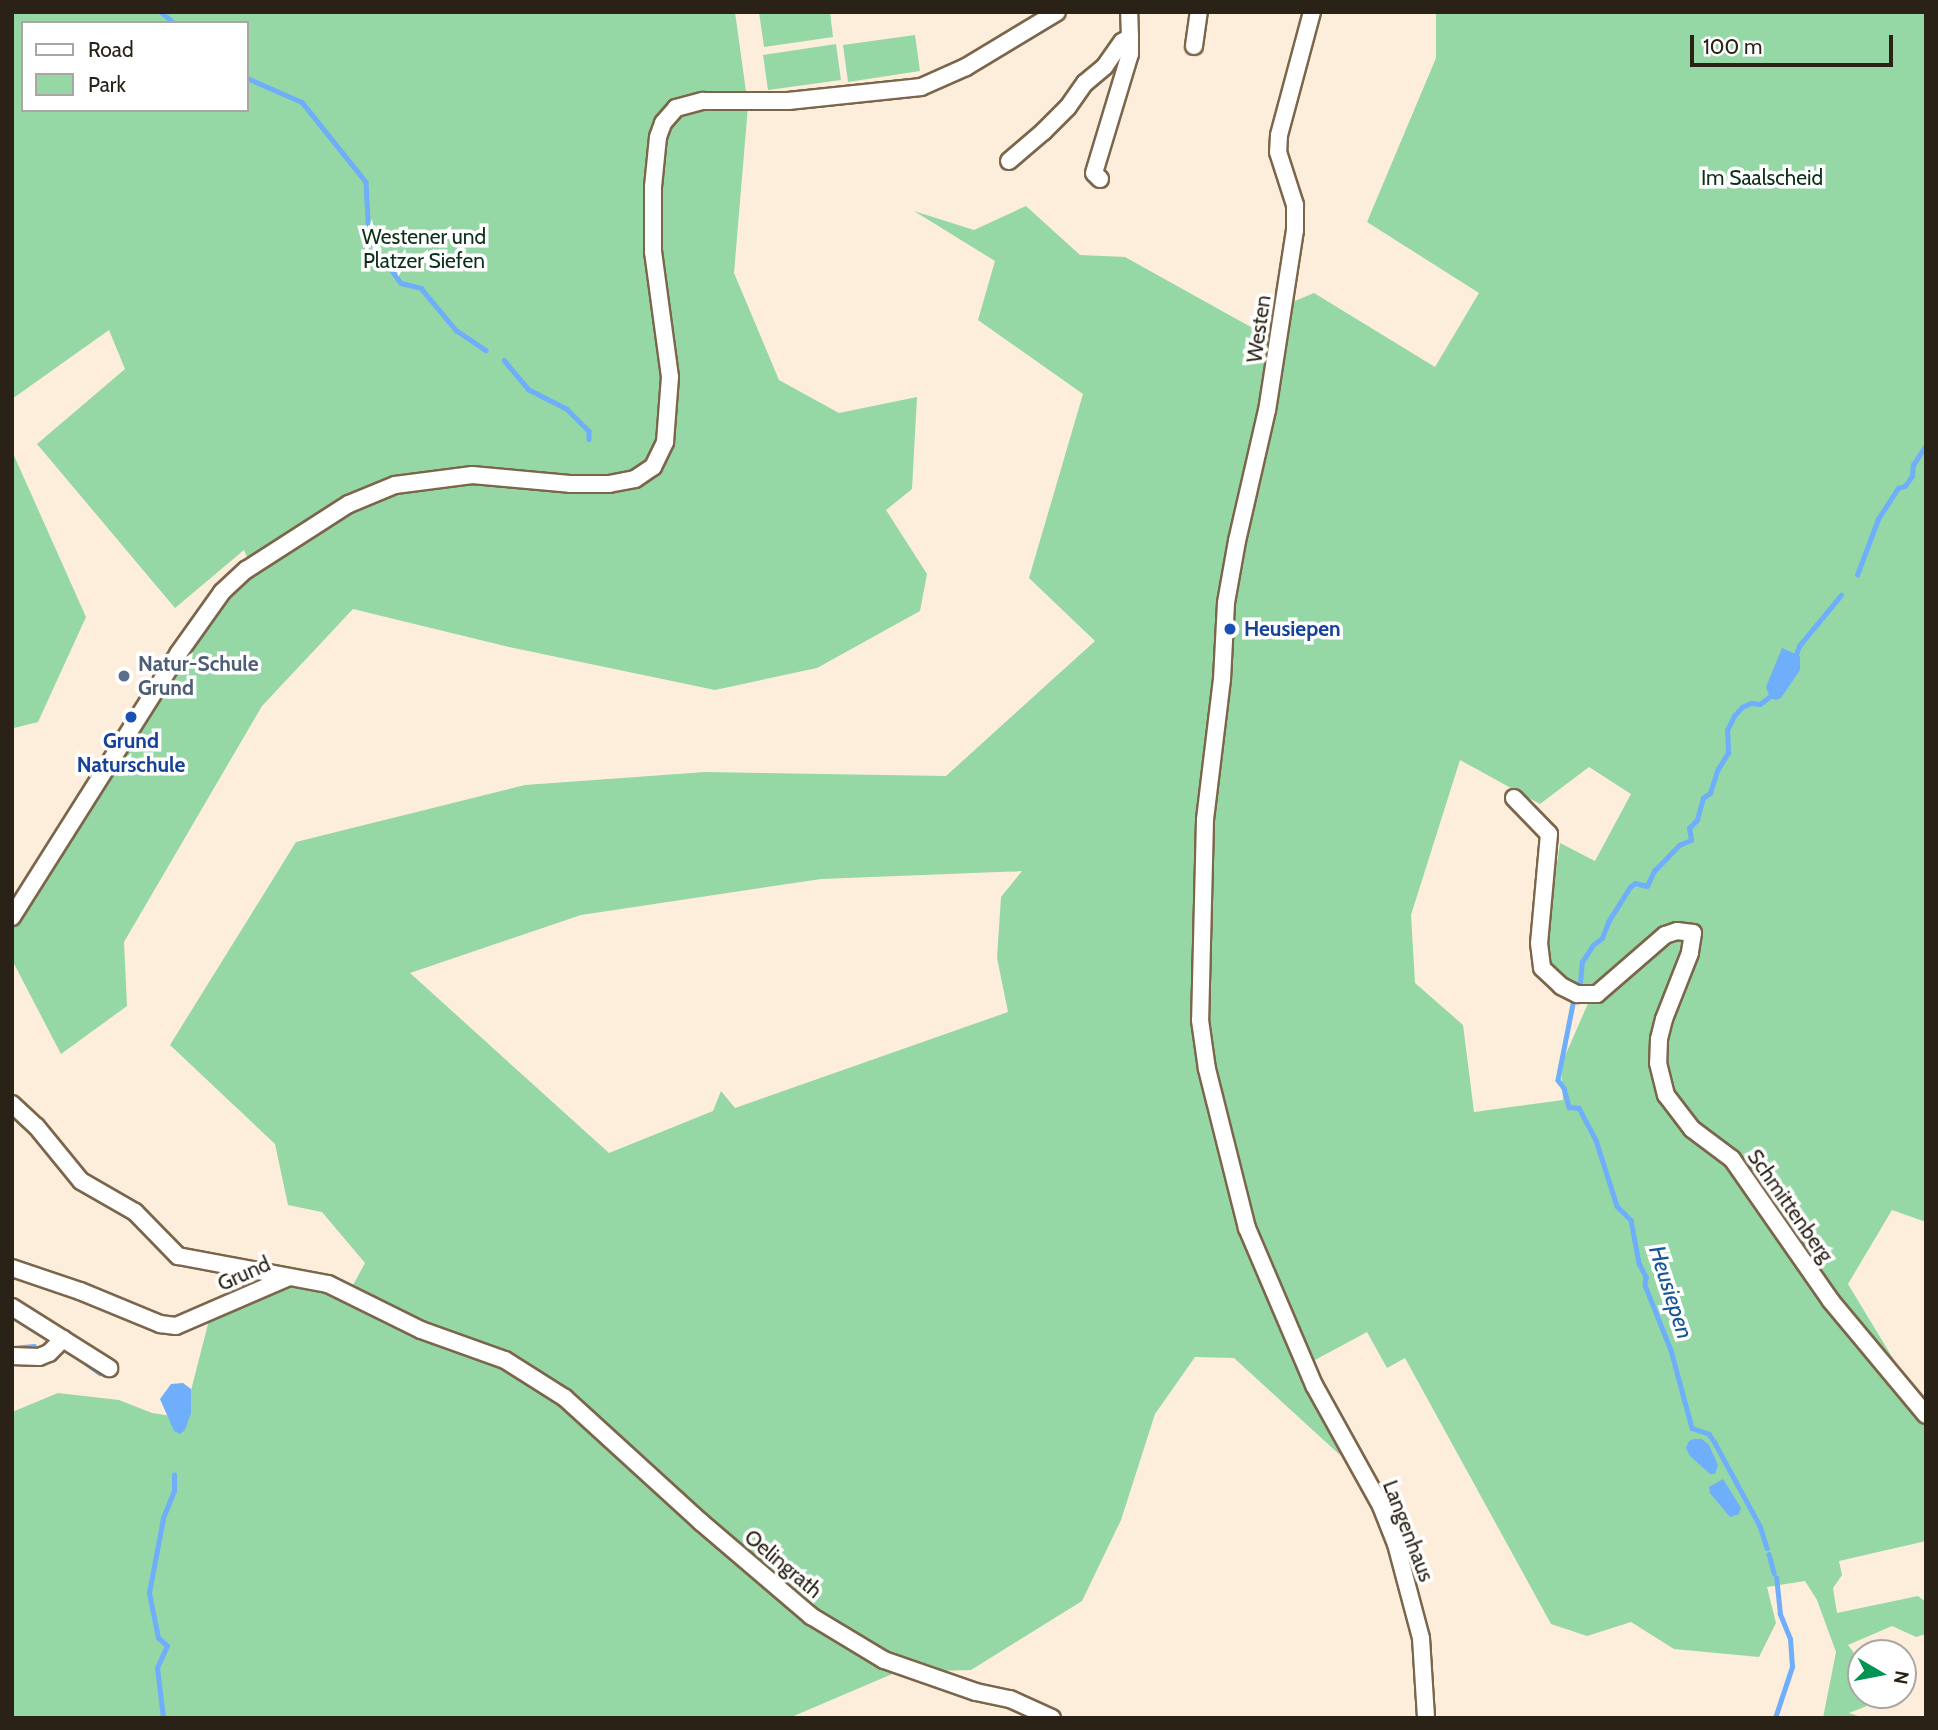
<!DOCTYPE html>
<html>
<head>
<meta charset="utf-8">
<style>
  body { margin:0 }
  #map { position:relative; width:1938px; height:1730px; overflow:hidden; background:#fdeedc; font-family:Cabin,sans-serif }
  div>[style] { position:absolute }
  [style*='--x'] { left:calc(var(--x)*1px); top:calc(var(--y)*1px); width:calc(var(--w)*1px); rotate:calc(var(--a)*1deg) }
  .green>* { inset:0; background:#96d7a6 }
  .water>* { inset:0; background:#6faefa }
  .stream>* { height:4.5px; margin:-2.25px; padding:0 2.25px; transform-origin:2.25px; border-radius:2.25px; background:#6faefa }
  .roads { filter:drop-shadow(2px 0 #7b664b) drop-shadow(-2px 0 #7b664b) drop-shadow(0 2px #7b664b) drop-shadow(0 -2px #7b664b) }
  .minor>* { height:16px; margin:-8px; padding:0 8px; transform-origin:8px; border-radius:8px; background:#fff }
  .dots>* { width:19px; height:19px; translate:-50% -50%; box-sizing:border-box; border:4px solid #fff; border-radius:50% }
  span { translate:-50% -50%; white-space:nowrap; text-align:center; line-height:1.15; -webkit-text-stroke:7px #fff; paint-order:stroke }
  .park-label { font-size:21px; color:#0b3218 }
  .street-label { font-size:21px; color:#2b2217 }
  .transit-label { font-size:21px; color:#164399; font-weight:700 }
  .left { translate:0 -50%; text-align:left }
  .service-label { font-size:21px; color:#4e5e75; font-weight:700 }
  .water-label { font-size:23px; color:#145498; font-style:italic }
  .frame { position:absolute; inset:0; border:14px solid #2b2217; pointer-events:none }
  .legend { position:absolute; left:21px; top:21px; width:228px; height:91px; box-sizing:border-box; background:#fff; border:2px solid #aaa7a2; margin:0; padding:9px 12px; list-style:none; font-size:21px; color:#2b2217 }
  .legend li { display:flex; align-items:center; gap:14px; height:35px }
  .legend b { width:35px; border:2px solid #aaa7a2 }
  .north { position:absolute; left:1847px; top:1639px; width:70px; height:70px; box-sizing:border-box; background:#fff; border:2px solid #aaa7a2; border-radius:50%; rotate:100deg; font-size:19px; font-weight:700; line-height:28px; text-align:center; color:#2b2217 }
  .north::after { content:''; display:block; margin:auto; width:24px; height:32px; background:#009454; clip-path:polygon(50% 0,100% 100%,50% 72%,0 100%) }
  .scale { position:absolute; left:1690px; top:35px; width:203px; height:32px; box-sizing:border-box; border:4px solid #2b2217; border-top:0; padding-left:9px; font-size:21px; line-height:24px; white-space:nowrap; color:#2b2217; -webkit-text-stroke:5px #fff; paint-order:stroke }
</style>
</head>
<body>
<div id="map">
  <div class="green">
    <i style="clip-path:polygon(evenodd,12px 12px,735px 12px,748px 106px,734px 273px,779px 380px,839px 413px,917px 397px,912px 489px,886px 510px,927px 574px,920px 611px,817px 668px,715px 690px,509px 647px,353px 609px,262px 706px,124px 942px,127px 1006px,61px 1054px,12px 960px,12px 928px,199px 633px,228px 592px,254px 573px,244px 550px,175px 608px,37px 444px,125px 369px,109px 330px,12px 399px,12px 12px,23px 23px,247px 23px,247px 110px,23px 110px,23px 23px)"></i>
    <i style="clip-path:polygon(759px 12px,830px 12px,833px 37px,764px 47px)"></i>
    <i style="clip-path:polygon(evenodd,1436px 12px,1926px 12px,1926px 1222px,1892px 1210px,1848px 1284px,1926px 1413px,1926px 1541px,1839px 1561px,1842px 1575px,1833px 1588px,1837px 1613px,1918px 1596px,1926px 1602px,1926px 1634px,1916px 1637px,1892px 1626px,1848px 1645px,1861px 1662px,1861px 1695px,1895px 1695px,1849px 1713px,1864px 1718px,1823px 1718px,1836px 1652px,1817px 1600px,1805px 1581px,1767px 1587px,1776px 1623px,1759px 1657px,1674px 1649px,1631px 1622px,1587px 1636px,1551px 1624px,1405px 1358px,1387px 1368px,1367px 1332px,1315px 1360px,1340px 1455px,1234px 1358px,1195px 1357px,1155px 1414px,1121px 1520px,1082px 1601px,971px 1670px,897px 1672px,789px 1718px,12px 1718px,12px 1412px,58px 1393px,119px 1400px,152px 1413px,184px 1418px,210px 1316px,285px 1282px,307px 1285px,346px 1299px,430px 1342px,477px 1356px,428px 1325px,352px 1287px,365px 1263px,322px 1212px,288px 1205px,275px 1144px,170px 1045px,296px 842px,525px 785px,705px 772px,946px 776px,1095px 641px,1029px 578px,1083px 394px,978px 320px,995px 261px,914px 211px,974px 230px,1026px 206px,1080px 255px,1125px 257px,1283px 345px,1290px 303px,1314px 293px,1435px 367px,1479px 293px,1367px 222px,1436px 58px,1436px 12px,1460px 760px,1540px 804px,1589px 767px,1631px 794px,1595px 861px,1560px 843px,1545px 943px,1551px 969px,1571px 987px,1593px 992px,1561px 1065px,1563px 1100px,1474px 1112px,1463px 1025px,1415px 983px,1411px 915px,1460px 760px,1436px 12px,1022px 871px,1001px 897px,997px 958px,1008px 1012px,735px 1108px,721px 1091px,713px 1111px,609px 1153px,410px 973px,581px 915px,821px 879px,1022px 871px)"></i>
    <i style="clip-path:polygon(915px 35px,920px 71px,848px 82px,843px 45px)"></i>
    <i style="clip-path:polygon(836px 44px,841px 80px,768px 90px,763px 55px)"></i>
    <i style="clip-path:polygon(12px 451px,86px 617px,38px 722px,14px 728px)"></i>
  </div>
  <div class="water">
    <i style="clip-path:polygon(1782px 648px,1800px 656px,1800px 670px,1781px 698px,1776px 700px,1770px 698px,1766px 687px)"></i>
    <i style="clip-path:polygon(183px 1383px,191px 1389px,191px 1413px,185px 1430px,180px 1434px,174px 1431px,160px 1399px,171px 1384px)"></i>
    <i style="clip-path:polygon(1694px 1439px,1702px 1439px,1709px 1445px,1718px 1465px,1715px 1474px,1710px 1474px,1690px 1456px,1686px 1448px,1689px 1441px)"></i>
    <i style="clip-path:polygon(1723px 1479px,1741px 1508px,1739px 1514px,1730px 1517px,1710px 1493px,1709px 1487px)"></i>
  </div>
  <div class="stream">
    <i style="--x:161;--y:12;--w:17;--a:40"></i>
    <i style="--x:247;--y:78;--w:60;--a:23.6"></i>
    <i style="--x:302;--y:102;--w:102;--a:51.3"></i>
    <i style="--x:366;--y:182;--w:57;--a:87"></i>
    <i style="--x:369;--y:239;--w:54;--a:54"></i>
    <i style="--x:401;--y:283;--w:21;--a:14"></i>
    <i style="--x:421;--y:288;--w:55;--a:50.2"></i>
    <i style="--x:456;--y:330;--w:36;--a:34"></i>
    <i style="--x:504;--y:360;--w:38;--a:50"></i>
    <i style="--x:528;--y:389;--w:44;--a:27.1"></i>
    <i style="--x:567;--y:409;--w:31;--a:45"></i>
    <i style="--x:589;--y:431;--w:8;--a:90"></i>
    <i style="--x:1857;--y:575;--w:60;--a:-69.4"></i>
    <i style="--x:1878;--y:519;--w:37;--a:-57"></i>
    <i style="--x:1898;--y:488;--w:7;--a:-16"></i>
    <i style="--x:1905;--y:486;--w:12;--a:-55"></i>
    <i style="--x:1912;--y:476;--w:11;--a:-85"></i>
    <i style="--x:1913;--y:465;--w:24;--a:-57"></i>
    <i style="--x:1795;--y:658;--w:13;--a:-72"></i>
    <i style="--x:1799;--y:646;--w:66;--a:-50.5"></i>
    <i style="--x:1580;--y:983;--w:21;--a:-85"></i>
    <i style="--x:1582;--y:962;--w:20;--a:-57"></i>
    <i style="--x:1593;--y:945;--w:11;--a:-38"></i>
    <i style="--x:1602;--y:938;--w:17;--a:-69"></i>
    <i style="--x:1608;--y:922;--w:41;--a:-57.8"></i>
    <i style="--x:1630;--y:887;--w:6;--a:-39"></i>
    <i style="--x:1635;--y:883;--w:12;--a:14"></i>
    <i style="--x:1647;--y:886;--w:17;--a:-65"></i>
    <i style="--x:1654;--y:871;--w:36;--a:-46"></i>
    <i style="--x:1679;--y:845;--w:13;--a:-23"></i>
    <i style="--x:1691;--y:840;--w:12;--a:-99"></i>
    <i style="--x:1689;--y:828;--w:11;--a:-45"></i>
    <i style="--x:1697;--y:820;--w:23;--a:-75"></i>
    <i style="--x:1703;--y:798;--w:9;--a:-36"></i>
    <i style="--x:1710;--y:793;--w:25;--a:-72"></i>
    <i style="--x:1718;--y:769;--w:19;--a:-58"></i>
    <i style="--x:1728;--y:753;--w:23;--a:-92"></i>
    <i style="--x:1727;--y:730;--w:16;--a:-63"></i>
    <i style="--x:1734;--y:716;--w:12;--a:-48"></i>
    <i style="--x:1742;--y:707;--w:10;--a:-24"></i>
    <i style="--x:1751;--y:703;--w:9;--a:6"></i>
    <i style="--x:1760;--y:704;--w:15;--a:-37"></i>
    <i style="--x:1573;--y:1004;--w:77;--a:101.2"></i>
    <i style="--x:1558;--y:1080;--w:10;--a:53"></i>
    <i style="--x:1564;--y:1088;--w:20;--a:75"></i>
    <i style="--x:1569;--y:1107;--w:10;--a:6"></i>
    <i style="--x:1579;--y:1108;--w:36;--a:62"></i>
    <i style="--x:1596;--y:1140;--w:69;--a:72.3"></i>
    <i style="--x:1617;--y:1206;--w:20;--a:45"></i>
    <i style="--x:1631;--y:1220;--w:44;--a:79.5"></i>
    <i style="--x:1639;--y:1263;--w:16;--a:63"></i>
    <i style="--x:1646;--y:1277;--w:8;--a:97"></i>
    <i style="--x:1645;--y:1285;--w:70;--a:68.2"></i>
    <i style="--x:1671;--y:1350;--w:81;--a:74.9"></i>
    <i style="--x:1692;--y:1428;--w:18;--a:19"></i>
    <i style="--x:1709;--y:1434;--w:11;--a:56"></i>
    <i style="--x:1715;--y:1443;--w:94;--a:61.5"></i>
    <i style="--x:1760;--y:1526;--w:23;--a:72"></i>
    <i style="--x:12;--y:1348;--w:22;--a:-5"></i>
    <i style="--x:86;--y:1363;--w:17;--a:36"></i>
    <i style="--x:1769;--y:1554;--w:20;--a:75"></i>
    <i style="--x:163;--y:1718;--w:50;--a:-96.8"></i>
    <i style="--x:157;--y:1668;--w:24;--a:-66"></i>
    <i style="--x:167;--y:1646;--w:12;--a:-138"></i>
    <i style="--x:158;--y:1638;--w:46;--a:-101.3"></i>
    <i style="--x:149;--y:1593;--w:76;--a:-79.4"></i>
    <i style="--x:163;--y:1518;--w:29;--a:-68"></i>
    <i style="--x:174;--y:1491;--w:16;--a:-90"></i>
    <i style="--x:1775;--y:1718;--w:54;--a:-71.6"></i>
    <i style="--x:1792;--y:1667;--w:28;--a:-94"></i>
    <i style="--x:1790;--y:1639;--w:27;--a:-112"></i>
    <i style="--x:1780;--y:1614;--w:36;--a:-96"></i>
  </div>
  <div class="roads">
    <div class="minor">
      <i style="--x:1312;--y:12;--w:127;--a:105"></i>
      <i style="--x:1279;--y:135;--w:17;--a:93"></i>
      <i style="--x:1278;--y:152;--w:56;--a:72.2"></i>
      <i style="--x:1295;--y:205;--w:25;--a:90"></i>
      <i style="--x:1295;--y:230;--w:182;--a:98.8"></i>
      <i style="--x:1267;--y:410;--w:134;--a:102.9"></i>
      <i style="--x:1237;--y:541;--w:63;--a:100.1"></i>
      <i style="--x:1226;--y:603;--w:76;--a:93"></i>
      <i style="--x:1222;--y:679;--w:142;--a:96.9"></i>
      <i style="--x:1205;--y:820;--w:200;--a:91.4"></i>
      <i style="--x:1200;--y:1020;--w:49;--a:81.9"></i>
      <i style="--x:1207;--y:1069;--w:164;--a:75.9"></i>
      <i style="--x:1247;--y:1228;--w:171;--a:66.9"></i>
      <i style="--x:1314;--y:1385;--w:138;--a:61"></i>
      <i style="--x:1381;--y:1506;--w:41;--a:68.5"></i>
      <i style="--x:1396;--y:1544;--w:97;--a:75.1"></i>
      <i style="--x:1421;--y:1638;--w:80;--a:86.4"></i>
      <i style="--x:1194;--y:46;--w:34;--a:-82"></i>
      <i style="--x:1009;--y:161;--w:45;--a:-40.5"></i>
      <i style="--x:1043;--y:132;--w:35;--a:-45"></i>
      <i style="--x:1068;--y:107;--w:29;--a:-55"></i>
      <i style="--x:1085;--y:83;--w:26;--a:-40"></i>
      <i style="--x:1105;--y:66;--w:29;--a:-55"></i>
      <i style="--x:1122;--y:42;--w:9;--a:-32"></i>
      <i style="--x:1130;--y:37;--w:25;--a:-92"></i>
      <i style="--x:1100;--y:179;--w:8;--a:-135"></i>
      <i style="--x:1094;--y:173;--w:124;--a:-73.2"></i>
      <i style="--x:1130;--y:54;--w:17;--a:-90"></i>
      <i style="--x:1514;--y:798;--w:50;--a:45.8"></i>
      <i style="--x:1549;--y:834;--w:109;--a:95.2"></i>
      <i style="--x:1539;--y:943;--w:25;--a:83"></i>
      <i style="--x:1542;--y:968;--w:26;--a:43"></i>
      <i style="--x:1561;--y:986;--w:18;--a:27"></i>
      <i style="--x:1577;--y:994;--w:20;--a:0"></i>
      <i style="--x:1597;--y:994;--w:90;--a:-40.9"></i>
      <i style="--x:1665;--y:935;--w:13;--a:-18"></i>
      <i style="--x:1677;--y:931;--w:16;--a:7"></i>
      <i style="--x:1693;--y:933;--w:20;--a:99"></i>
      <i style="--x:1690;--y:953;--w:71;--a:111.5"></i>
      <i style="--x:1664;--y:1019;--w:21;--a:104"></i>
      <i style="--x:1659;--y:1039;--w:24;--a:92"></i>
      <i style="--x:1658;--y:1063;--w:33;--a:76"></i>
      <i style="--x:1666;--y:1095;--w:43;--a:52.6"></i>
      <i style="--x:1692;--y:1129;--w:50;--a:36.9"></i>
      <i style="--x:1732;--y:1159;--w:173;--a:55.1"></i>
      <i style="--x:1831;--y:1301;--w:148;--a:50.2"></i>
      <i style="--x:12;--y:917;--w:311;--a:-57.7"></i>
      <i style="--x:178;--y:654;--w:76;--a:-54.6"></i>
      <i style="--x:222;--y:592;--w:33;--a:-43"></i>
      <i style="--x:246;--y:570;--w:122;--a:-32.7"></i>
      <i style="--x:349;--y:504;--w:50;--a:-22.4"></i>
      <i style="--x:395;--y:485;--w:78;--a:-7.4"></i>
      <i style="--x:472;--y:475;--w:98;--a:5.2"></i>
      <i style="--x:570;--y:484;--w:39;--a:0"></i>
      <i style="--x:609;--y:484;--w:26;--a:-11"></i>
      <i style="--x:635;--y:479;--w:22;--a:-34"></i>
      <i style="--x:653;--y:467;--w:28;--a:-64"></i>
      <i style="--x:665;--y:442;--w:65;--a:-85.6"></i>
      <i style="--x:670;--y:377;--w:126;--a:-97.7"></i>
      <i style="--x:653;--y:252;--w:65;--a:-90"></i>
      <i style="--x:653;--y:187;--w:50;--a:-84.3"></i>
      <i style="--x:658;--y:137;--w:15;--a:-70"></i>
      <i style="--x:663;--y:123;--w:20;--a:-49"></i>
      <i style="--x:676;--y:108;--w:28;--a:-15"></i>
      <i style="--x:703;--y:101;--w:85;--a:0"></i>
      <i style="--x:788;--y:101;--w:134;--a:-6"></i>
      <i style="--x:921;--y:87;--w:49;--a:-24"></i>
      <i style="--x:966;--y:67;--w:106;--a:-31.1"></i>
      <i style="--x:12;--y:1104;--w:33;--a:43"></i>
      <i style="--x:36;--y:1126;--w:71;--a:50.7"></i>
      <i style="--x:81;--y:1181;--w:62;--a:29.9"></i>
      <i style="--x:135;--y:1212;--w:62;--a:45.7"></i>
      <i style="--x:178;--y:1256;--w:153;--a:10.6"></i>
      <i style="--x:328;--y:1284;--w:104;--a:26.3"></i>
      <i style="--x:421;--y:1330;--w:89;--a:19.7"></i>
      <i style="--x:505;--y:1360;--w:71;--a:32.3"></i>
      <i style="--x:565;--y:1398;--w:184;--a:42.4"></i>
      <i style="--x:701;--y:1522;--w:145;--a:40.5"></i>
      <i style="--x:811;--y:1616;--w:85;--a:31.1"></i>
      <i style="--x:884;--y:1660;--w:97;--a:19.2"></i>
      <i style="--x:976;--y:1692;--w:35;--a:12"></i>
      <i style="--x:1010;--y:1699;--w:46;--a:24.3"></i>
      <i style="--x:12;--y:1268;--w:72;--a:18.7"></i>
      <i style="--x:80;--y:1291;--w:87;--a:22.4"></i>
      <i style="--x:160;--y:1324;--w:16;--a:7"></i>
      <i style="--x:176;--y:1326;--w:123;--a:-23.4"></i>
      <i style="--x:12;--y:1307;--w:115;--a:32.2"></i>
      <i style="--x:12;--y:1356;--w:27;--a:2"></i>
      <i style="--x:39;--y:1357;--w:11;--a:-22"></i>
      <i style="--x:49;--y:1353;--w:20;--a:-45"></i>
    </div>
  </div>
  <div class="dots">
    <i style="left:1230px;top:629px;background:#1a4fb4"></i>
    <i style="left:124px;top:676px;background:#5c6f8a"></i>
    <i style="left:131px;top:717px;background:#1a4fb4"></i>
  </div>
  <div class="park-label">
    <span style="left:1762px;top:178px">Im Saalscheid</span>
    <span style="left:424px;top:249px">Westener und<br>Platzer Siefen</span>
  </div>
  <div class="street-label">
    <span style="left:1259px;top:329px;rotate:-82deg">Westen</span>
    <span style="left:1790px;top:1206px;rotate:55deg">Schmittenberg</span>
    <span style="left:244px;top:1274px;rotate:-24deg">Grund</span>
    <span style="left:1408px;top:1531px;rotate:69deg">Langenhaus</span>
    <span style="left:783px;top:1564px;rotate:40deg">Oelingrath</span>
  </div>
  <div class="transit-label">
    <span class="left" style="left:1244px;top:629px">Heusiepen</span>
    <span style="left:131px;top:753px">Grund<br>Naturschule</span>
  </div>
  <div class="service-label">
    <span class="left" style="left:138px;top:676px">Natur-Schule<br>Grund</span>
  </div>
  <div class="water-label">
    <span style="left:1671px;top:1292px;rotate:72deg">Heusiepen</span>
  </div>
  <div class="frame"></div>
  <ul class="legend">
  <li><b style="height:9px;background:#fff"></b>Road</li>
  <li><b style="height:19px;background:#96d7a6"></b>Park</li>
  </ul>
  <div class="north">N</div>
  <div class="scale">100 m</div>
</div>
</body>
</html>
